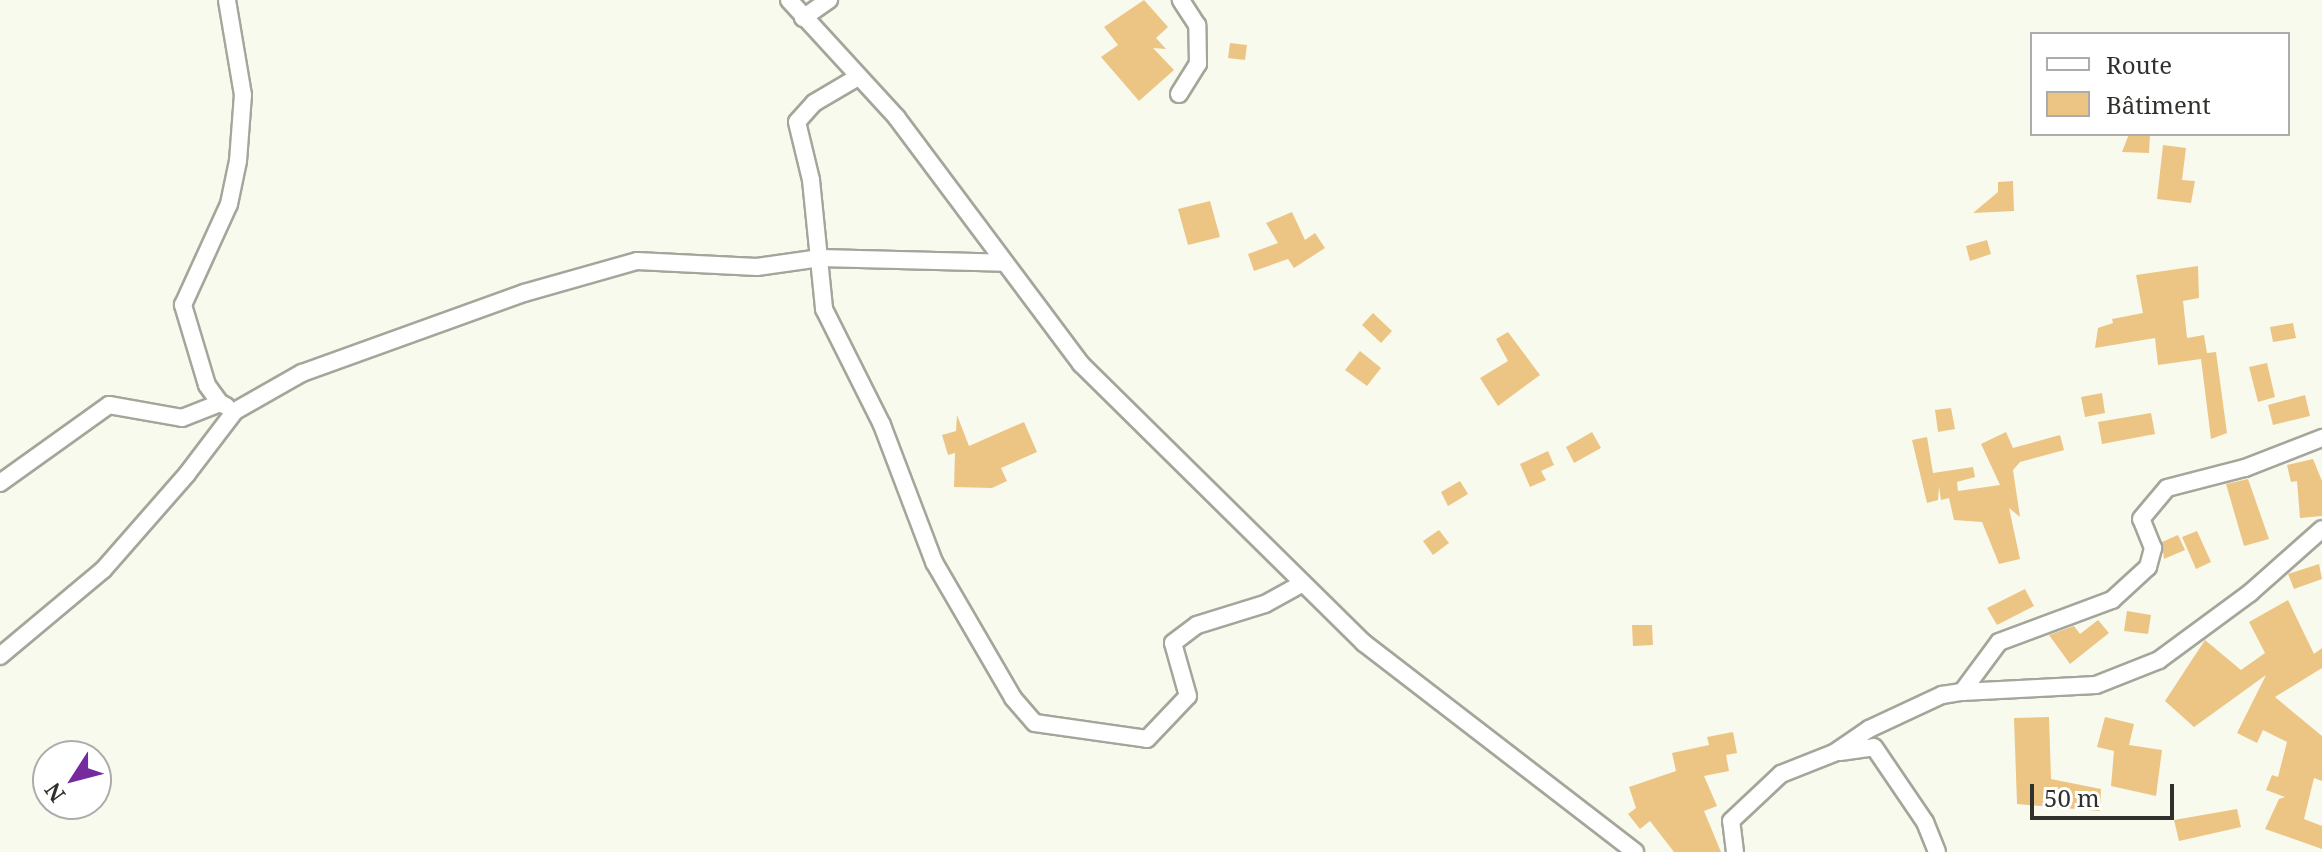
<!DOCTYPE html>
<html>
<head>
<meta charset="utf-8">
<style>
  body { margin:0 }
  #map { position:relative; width:2322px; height:852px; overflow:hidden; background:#f9faee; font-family:"Noto Serif",serif }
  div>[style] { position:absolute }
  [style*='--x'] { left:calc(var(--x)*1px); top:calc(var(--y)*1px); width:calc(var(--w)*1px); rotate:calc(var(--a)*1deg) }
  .building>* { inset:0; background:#ecc584 }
  .roads { filter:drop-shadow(2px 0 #a5a69b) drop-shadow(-2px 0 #a5a69b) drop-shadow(0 2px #a5a69b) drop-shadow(0 -2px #a5a69b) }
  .minor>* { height:16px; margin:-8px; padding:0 8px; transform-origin:8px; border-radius:8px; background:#fff }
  span { translate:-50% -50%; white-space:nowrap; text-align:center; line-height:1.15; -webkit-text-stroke:6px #fff; paint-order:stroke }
  .legend { position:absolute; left:2030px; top:32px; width:260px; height:104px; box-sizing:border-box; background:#fff; border:2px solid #acadab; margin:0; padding:10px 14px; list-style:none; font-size:24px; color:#30312c }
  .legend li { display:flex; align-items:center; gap:16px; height:40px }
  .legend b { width:40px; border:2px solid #acadab }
  .north { position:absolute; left:32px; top:740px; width:80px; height:80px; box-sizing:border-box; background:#fff; border:2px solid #acadab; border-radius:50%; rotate:234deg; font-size:22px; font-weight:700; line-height:32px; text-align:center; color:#30312c }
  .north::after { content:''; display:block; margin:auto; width:28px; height:36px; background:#752a9d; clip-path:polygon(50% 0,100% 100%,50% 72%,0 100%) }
  .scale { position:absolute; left:2030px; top:784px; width:144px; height:36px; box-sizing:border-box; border:4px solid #30312c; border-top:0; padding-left:10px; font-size:24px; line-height:28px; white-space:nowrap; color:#30312c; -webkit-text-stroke:6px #fff; paint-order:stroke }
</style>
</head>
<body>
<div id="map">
  <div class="building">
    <i style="clip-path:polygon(1144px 0,1168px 27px,1156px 38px,1166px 49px,1153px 48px,1174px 70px,1139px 101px,1101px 57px,1118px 45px,1104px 27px)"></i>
    <i style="clip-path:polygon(1230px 43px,1247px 45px,1245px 60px,1228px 58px)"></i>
    <i style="clip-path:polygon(2129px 134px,2150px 134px,2149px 153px,2122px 152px)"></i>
    <i style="clip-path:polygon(2163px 145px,2186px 148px,2182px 180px,2195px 181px,2191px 203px,2157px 199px)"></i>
    <i style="clip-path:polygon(2013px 181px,2014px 211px,1973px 213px,1998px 192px,1998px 182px)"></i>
    <i style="clip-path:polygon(1210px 201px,1220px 237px,1188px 245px,1178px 209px)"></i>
    <i style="clip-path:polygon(1292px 212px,1305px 240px,1315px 233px,1325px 248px,1294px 268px,1288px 259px,1254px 271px,1248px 254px,1278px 243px,1266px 223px)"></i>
    <i style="clip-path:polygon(1987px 240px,1991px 254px,1970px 261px,1966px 246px)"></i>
    <i style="clip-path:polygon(2198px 266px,2199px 298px,2183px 301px,2187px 338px,2204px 335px,2207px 353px,2216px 352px,2227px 433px,2211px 439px,2201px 359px,2158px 365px,2155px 338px,2095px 348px,2098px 328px,2113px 323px,2112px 319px,2143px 313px,2136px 275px)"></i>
    <i style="clip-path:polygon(1373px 313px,1392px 331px,1381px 343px,1362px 325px)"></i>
    <i style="clip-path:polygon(2293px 323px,2296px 338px,2273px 342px,2270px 327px)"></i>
    <i style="clip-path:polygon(1508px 332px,1540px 375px,1498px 406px,1480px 378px,1508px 361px,1496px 339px)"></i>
    <i style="clip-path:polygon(1360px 351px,1381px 368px,1367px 386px,1345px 370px)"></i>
    <i style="clip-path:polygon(2267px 363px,2275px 397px,2258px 402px,2249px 367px)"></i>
    <i style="clip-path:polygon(2102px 393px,2105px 413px,2085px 417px,2081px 397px)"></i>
    <i style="clip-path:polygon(2305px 395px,2310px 416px,2273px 425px,2268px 405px)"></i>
    <i style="clip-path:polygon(1951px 408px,1955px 429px,1938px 432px,1935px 410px)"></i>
    <i style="clip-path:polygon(2151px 413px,2155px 434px,2102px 444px,2098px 422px)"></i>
    <i style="clip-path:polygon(957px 415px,969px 446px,1024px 422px,1037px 452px,1001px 468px,1007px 481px,992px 488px,954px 487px,955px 453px,948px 455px,942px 435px,956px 431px)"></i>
    <i style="clip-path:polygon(1592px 432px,1601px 448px,1574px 463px,1566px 447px)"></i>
    <i style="clip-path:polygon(2006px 432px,2013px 448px,2060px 435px,2064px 450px,2020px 462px,2013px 470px,2020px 517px,2009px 508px,2020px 559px,1999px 564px,1982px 522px,1954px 520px,1949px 498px,1941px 500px,1939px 487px,1938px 500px,1927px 503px,1912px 440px,1927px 437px,1933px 473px,1973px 467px,1975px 477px,1957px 482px,1958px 491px,2000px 485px,1981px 444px)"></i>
    <i style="clip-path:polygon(1548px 451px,1554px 465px,1541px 471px,1546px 480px,1530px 487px,1520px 464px)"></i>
    <i style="clip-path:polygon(2313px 459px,2322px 481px,2322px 516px,2300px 518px,2297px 481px,2291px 482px,2287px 465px)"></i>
    <i style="clip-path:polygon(2248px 479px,2269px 539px,2244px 546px,2226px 484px)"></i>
    <i style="clip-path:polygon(1460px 481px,1468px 494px,1448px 506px,1441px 492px)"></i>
    <i style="clip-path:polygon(1439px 530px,1449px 543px,1433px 555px,1423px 541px)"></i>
    <i style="clip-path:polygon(2197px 531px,2211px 562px,2196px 569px,2182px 537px)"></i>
    <i style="clip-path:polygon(2178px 535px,2185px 550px,2164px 559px,2162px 542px)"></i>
    <i style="clip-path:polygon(2319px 564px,2322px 579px,2294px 589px,2288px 574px)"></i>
    <i style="clip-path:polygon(2025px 589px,2034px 606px,1997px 625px,1987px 608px)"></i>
    <i style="clip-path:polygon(2288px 600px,2314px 654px,2322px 648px,2322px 668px,2275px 697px,2322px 736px,2322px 781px,2314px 778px,2304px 819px,2322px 826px,2322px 849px,2265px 829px,2279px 799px,2285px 797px,2266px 790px,2272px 775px,2278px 777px,2287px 742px,2263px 730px,2257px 743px,2237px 733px,2266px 675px,2194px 727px,2165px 701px,2205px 640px,2241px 670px,2265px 653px,2249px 622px)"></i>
    <i style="clip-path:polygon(2127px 611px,2151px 615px,2148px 634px,2124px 631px)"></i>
    <i style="clip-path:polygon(2098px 620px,2109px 633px,2070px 664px,2049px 635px,2074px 626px,2080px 634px)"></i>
    <i style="clip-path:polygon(1632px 625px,1652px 625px,1653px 645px,1633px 646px)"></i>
    <i style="clip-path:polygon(2049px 717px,2051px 779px,2101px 789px,2100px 811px,2017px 804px,2014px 718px)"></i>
    <i style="clip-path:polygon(2105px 717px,2134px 724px,2129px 745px,2162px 750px,2156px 796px,2111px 786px,2114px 751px,2097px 747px)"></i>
    <i style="clip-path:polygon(1733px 732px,1737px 753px,1726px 755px,1729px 771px,1704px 776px,1717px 806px,1704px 811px,1721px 852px,1674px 852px,1650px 821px,1640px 829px,1628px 814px,1636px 808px,1629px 787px,1676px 771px,1672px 753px,1709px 745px,1707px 737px)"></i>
    <i style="clip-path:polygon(2237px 809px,2241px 827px,2179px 841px,2174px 820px)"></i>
  </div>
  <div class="roads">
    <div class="minor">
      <i style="--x:789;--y:0;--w:160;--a:47.5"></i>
      <i style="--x:897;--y:118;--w:307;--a:53.2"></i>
      <i style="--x:1081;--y:364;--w:397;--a:44.6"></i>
      <i style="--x:1364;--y:643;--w:342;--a:37.6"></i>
      <i style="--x:803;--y:18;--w:32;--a:-35"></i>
      <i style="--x:858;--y:77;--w:51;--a:149.4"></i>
      <i style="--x:814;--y:103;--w:25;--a:132"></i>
      <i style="--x:797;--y:122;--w:60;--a:76.4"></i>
      <i style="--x:811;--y:180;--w:130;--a:84.2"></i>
      <i style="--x:824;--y:309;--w:130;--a:63.4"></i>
      <i style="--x:882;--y:425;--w:147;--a:69.2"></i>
      <i style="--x:934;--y:562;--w:157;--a:59.8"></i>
      <i style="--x:1013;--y:698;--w:33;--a:49"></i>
      <i style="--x:1035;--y:723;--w:113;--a:8.1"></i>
      <i style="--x:1147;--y:739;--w:59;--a:-46.4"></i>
      <i style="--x:1188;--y:696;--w:55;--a:-105.8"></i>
      <i style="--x:1173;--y:643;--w:30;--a:-37"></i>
      <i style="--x:1197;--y:625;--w:71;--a:-17.2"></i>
      <i style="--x:1265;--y:604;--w:43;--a:-28.9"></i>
      <i style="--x:1179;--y:94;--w:36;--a:-58"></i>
      <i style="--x:1198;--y:64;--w:39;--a:-91"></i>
      <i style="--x:1197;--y:25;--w:30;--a:-123"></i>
      <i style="--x:220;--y:403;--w:22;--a:-126"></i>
      <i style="--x:207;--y:385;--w:84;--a:-106.7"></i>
      <i style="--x:183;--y:305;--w:111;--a:-65.5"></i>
      <i style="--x:229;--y:204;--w:44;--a:-78.2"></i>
      <i style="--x:238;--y:161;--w:66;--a:-85.7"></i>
      <i style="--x:243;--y:95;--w:96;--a:-99.6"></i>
      <i style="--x:0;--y:483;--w:134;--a:-35.6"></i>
      <i style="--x:109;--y:405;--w:74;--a:10.1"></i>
      <i style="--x:182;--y:418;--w:41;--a:-21.5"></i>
      <i style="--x:220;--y:403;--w:7;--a:27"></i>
      <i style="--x:0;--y:656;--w:134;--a:-39.9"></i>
      <i style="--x:103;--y:570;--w:128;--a:-48.8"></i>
      <i style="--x:187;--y:474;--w:79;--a:-52.7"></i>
      <i style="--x:235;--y:411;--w:77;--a:-29.6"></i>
      <i style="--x:302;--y:373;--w:236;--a:-19.8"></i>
      <i style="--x:524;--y:293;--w:117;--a:-15.8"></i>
      <i style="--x:637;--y:261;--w:120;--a:2.9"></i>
      <i style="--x:757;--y:267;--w:64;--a:-8.1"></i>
      <i style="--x:820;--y:258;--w:185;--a:1.5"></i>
      <i style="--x:1962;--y:692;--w:134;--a:-3"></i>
      <i style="--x:2096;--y:685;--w:68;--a:-21.6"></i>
      <i style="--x:2159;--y:660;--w:113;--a:-36.4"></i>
      <i style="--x:2250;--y:593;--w:96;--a:-41.6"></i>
      <i style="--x:1840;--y:752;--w:34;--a:-8"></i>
      <i style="--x:1874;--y:747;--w:91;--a:55.8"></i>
      <i style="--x:1925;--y:822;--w:32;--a:68"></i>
      <i style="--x:1735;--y:852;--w:31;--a:-97"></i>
      <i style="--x:1731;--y:821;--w:69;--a:-43.2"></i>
      <i style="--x:1781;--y:774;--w:57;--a:-21.6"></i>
      <i style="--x:1834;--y:753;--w:42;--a:-34.4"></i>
      <i style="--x:1869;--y:729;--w:81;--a:-25"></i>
      <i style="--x:1942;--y:695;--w:20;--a:-9"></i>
      <i style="--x:1962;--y:692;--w:62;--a:-53.5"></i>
      <i style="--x:1999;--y:642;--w:121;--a:-20.4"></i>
      <i style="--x:2112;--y:600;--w:49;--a:-42.5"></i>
      <i style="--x:2148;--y:567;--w:20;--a:-75"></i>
      <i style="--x:2153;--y:548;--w:31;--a:-112"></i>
      <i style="--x:2141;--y:519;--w:40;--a:-50"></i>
      <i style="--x:2167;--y:488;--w:81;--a:-14.4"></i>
      <i style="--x:2245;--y:468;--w:83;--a:-21.3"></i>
    </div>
  </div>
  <ul class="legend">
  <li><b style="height:10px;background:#fff"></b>Route</li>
  <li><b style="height:22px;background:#ecc584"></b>Bâtiment</li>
  </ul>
  <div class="north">N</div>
  <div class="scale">50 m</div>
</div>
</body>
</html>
